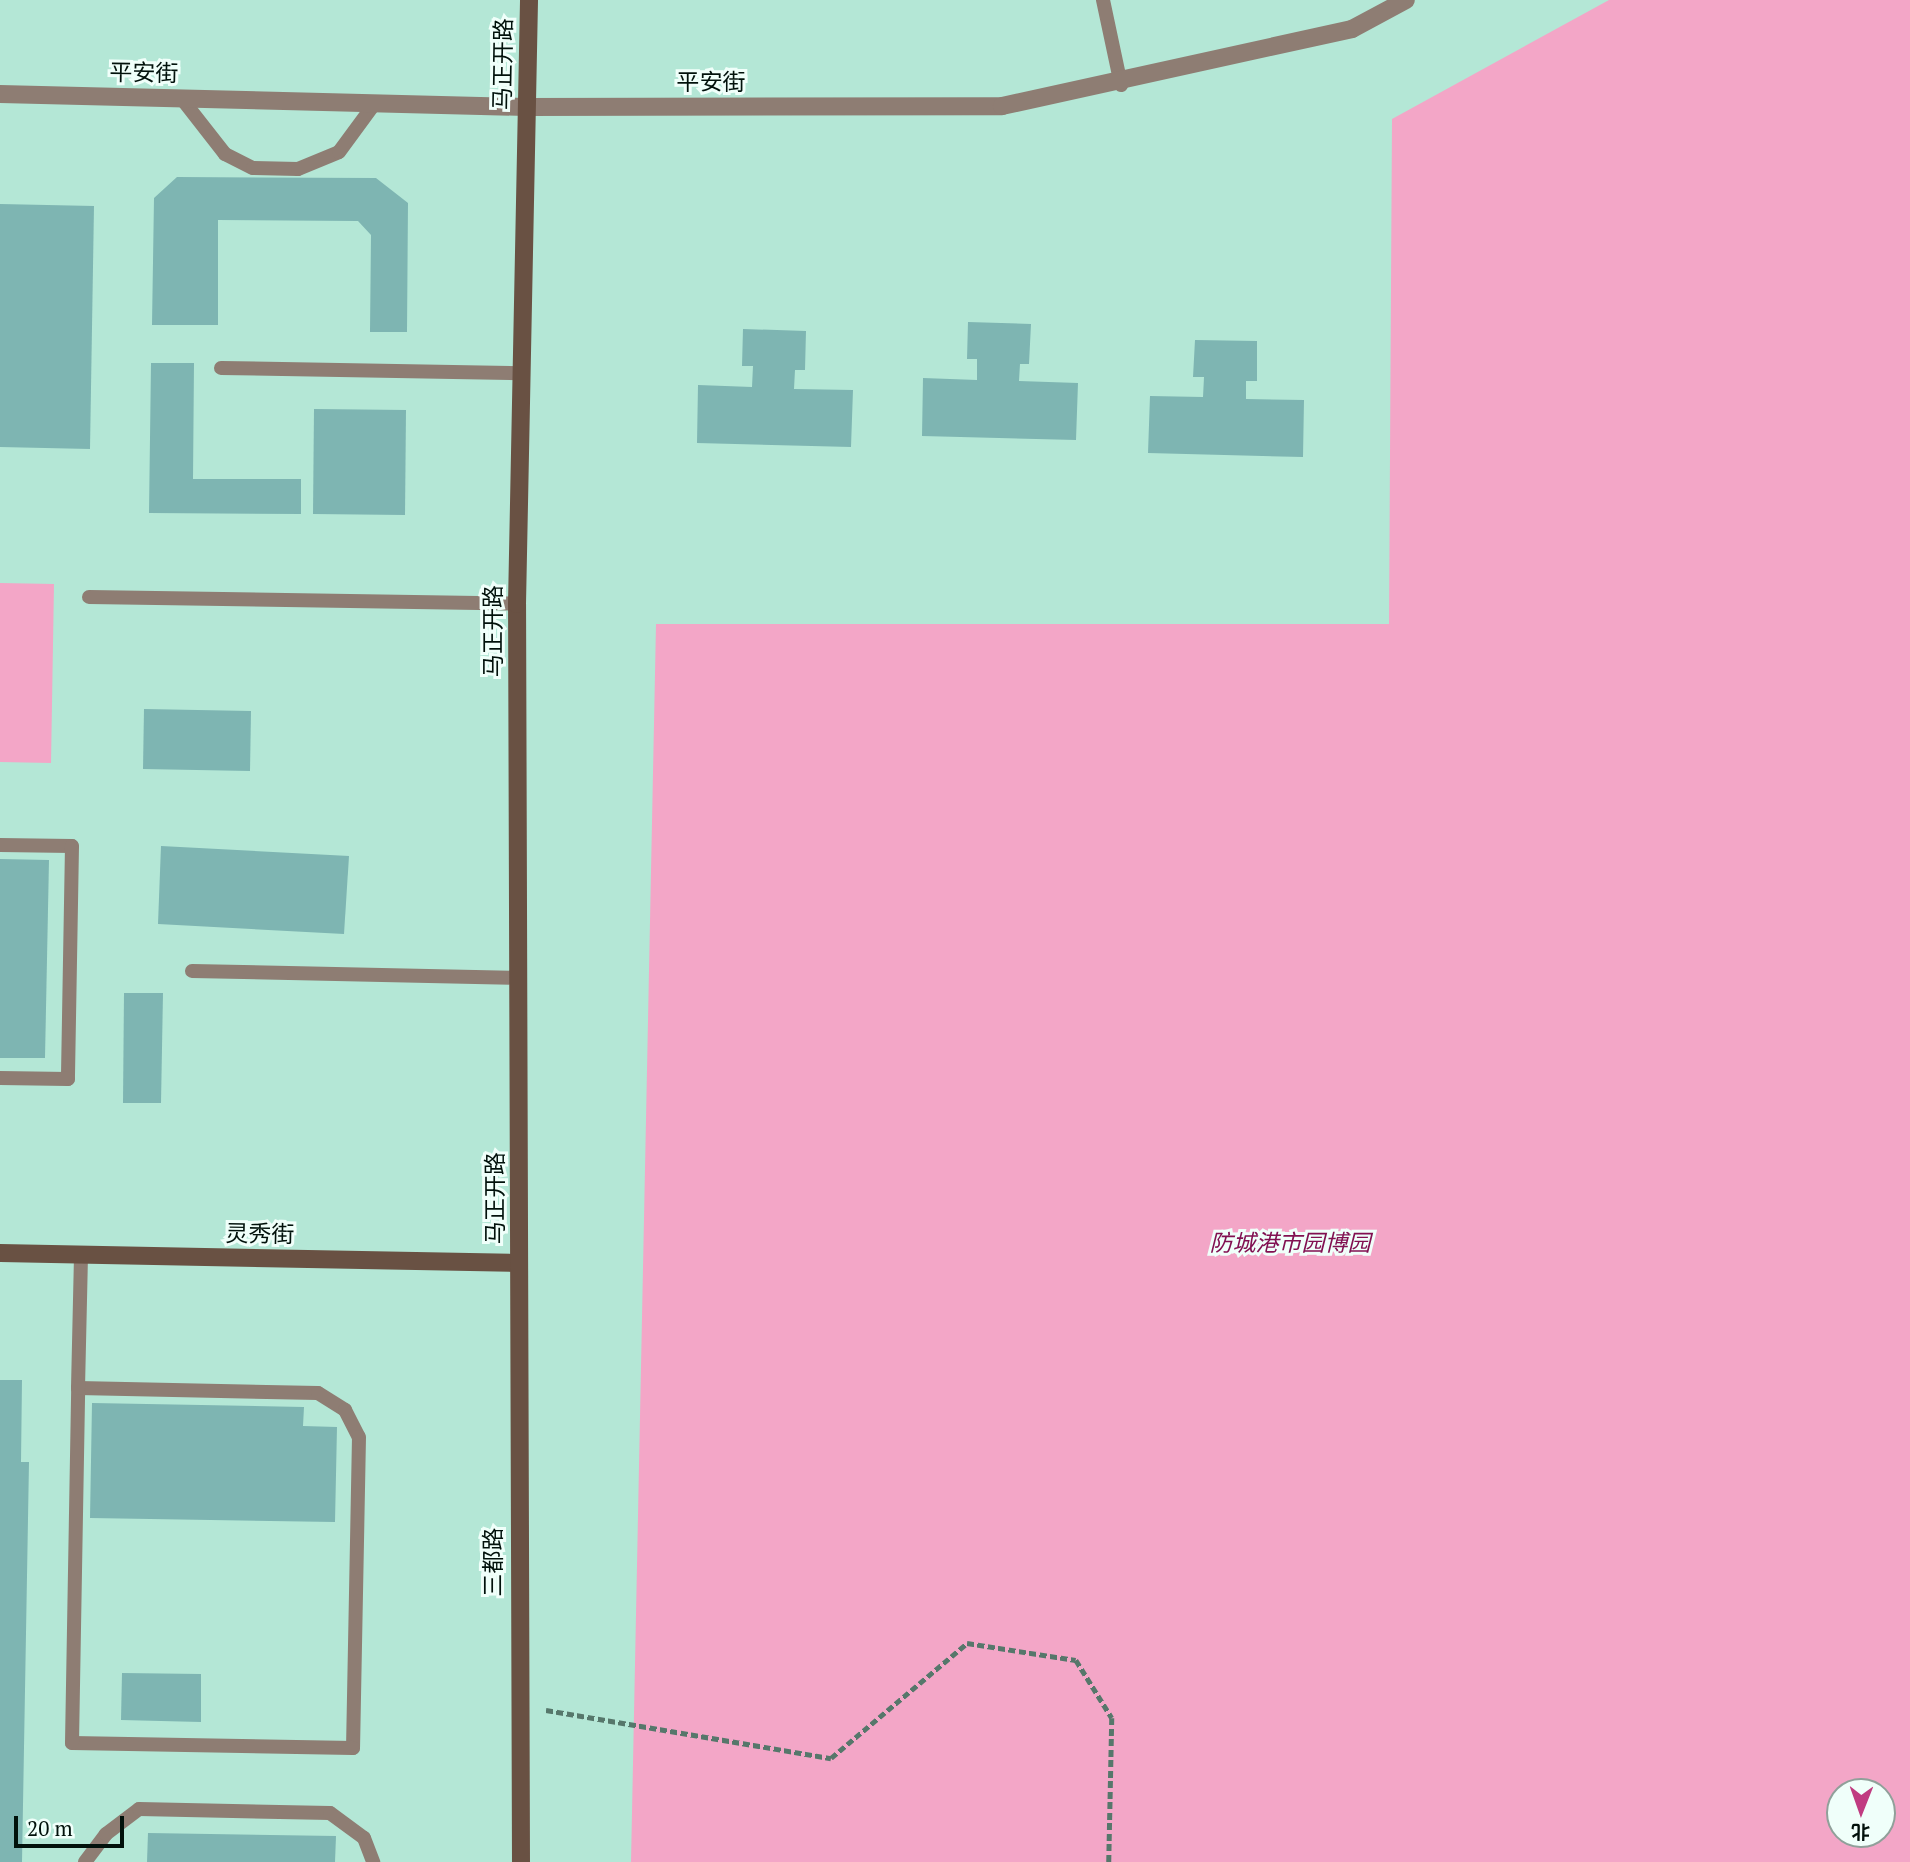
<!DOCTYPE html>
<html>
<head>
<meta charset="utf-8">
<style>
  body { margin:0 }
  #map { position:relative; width:1910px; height:1862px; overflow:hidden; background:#b4e7d6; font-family:"PT Serif","Noto Sans SC",serif }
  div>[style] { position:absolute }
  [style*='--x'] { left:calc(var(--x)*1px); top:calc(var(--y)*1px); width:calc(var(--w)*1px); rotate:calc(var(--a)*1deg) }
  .green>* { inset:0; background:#f3a6c7 }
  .building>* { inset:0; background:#7eb5b2 }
  .path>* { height:4.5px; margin-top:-2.25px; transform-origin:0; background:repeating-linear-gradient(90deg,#56776b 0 7px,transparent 0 10.5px) }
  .lane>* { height:14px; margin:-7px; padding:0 7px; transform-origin:7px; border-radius:7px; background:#8e7d73 }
  .street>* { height:18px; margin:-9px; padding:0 9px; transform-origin:9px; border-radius:9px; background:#8e7d73 }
  .secondary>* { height:18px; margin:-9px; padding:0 9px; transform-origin:9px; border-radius:9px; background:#695143 }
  span { translate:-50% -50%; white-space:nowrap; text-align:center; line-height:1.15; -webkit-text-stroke:6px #f0fffa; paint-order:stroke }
  .street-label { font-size:23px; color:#01110b }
  .park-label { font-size:23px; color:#811051; font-style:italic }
  .north { position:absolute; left:1826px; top:1778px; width:70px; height:70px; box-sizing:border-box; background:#f0fffa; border:2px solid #90a09a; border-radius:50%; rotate:181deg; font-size:19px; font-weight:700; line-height:28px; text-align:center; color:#01110b }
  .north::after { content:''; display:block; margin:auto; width:24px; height:32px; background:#c03c81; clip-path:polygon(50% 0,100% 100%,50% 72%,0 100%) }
  .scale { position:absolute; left:14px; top:1816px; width:110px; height:32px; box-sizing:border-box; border:4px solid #01110b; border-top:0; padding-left:9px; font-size:21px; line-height:24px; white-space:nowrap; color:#01110b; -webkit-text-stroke:5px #f0fffa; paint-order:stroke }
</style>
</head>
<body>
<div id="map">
  <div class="green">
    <i style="clip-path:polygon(evenodd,1609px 0,1910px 0,1910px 1862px,631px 1862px,656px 624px,1389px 624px,1392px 119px,1609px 0,1882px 1792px,1882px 1834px,1840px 1834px,1840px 1792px,1882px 1792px)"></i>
    <i style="clip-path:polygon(0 583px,54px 584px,51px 763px,0 762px)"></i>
  </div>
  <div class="building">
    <i style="clip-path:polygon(177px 177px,376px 178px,408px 203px,407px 332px,370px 332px,371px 235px,358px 221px,218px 220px,218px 325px,152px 325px,154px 198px)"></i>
    <i style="clip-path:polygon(0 204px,94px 206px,90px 449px,0 447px)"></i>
    <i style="clip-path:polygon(968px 322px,1031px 324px,1029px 364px,1020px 364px,1019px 381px,1078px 383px,1076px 440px,922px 436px,923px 378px,977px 380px,977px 359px,967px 359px)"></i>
    <i style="clip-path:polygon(743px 329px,806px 331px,805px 370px,795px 370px,794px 389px,853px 390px,851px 447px,697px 443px,698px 385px,752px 387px,753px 366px,742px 366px)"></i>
    <i style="clip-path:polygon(1195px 340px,1257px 341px,1257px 381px,1246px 381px,1246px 399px,1304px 400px,1303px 457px,1148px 453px,1150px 396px,1203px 397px,1204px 377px,1193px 377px)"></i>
    <i style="clip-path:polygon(151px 363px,194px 363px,193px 479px,301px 479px,301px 514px,149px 513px)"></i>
    <i style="clip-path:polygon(314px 409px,406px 410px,405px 515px,313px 514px)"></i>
    <i style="clip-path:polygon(144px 709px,251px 711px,250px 771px,143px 769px)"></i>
    <i style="clip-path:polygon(161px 846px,349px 856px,344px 934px,158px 924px)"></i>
    <i style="clip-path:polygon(0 859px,49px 860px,45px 1058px,0 1058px)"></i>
    <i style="clip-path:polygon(124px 993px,163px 993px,161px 1103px,123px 1103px)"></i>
    <i style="clip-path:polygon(0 1380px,22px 1380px,21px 1462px,29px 1462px,22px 1862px,0 1862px)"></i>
    <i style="clip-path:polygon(92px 1403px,304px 1407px,303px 1426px,337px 1427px,335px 1522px,90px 1518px)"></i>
    <i style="clip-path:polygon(122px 1673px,201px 1674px,201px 1722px,121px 1720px)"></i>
    <i style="clip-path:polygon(148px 1833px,336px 1836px,335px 1862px,147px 1862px)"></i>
  </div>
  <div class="path">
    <i style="--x:546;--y:1710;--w:289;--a:9.6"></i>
    <i style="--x:831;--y:1758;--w:178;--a:-40.2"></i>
    <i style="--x:967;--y:1643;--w:110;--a:8.9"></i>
    <i style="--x:1076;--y:1660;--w:68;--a:58.2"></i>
    <i style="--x:1112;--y:1718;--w:144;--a:91.2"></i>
  </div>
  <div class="lane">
    <i style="--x:1103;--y:0;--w:87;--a:78"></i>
    <i style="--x:182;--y:99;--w:70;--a:52"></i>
    <i style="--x:225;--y:154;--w:31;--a:27"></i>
    <i style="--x:253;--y:168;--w:45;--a:1.3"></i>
    <i style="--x:298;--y:169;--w:44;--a:-22.5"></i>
    <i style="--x:339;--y:152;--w:61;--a:-53.7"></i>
    <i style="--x:221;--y:368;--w:301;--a:1"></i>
    <i style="--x:89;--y:597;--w:428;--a:0.9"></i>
    <i style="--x:0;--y:845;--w:72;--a:0.8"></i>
    <i style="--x:72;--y:846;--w:233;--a:91"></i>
    <i style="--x:68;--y:1079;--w:68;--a:-179.2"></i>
    <i style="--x:192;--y:971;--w:326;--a:1.2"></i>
    <i style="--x:78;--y:1388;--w:240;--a:1.2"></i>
    <i style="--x:318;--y:1393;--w:32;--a:32"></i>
    <i style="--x:345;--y:1410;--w:30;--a:63"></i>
    <i style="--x:359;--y:1437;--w:311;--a:91.1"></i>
    <i style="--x:353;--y:1748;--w:281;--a:-179"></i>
    <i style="--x:72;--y:1743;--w:355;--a:-89"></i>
    <i style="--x:78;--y:1388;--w:133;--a:-88.7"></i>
    <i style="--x:85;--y:1862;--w:35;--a:-53"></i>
    <i style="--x:106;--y:1834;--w:41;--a:-37.1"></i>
    <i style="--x:139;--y:1809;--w:191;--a:1.2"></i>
    <i style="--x:330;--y:1813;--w:42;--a:36.3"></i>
    <i style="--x:364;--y:1838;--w:26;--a:69"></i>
  </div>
  <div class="street">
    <i style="--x:0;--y:94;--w:526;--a:1.42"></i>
    <i style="--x:526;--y:107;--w:476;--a:-0.1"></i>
    <i style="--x:1002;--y:106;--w:358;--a:-12.4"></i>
    <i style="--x:1352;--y:29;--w:61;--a:-28.2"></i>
  </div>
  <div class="secondary">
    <i style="--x:0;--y:1253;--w:519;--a:1.1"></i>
    <i style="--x:521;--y:1862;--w:1258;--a:-90.18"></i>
    <i style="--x:517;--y:604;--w:604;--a:-88.86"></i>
  </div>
  <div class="street-label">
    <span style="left:503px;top:64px;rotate:-89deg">马正开路</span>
    <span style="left:144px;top:73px;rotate:1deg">平安街</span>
    <span style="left:711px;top:82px">平安街</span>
    <span style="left:493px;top:631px;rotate:-90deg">马正开路</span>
    <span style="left:495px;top:1198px;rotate:-90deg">马正开路</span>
    <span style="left:260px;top:1234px;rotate:1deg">灵秀街</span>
    <span style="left:493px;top:1562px;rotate:-90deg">三都路</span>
  </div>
  <div class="park-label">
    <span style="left:1290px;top:1243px">防城港市园博园</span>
  </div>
  <div class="north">北</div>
  <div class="scale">20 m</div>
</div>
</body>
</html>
